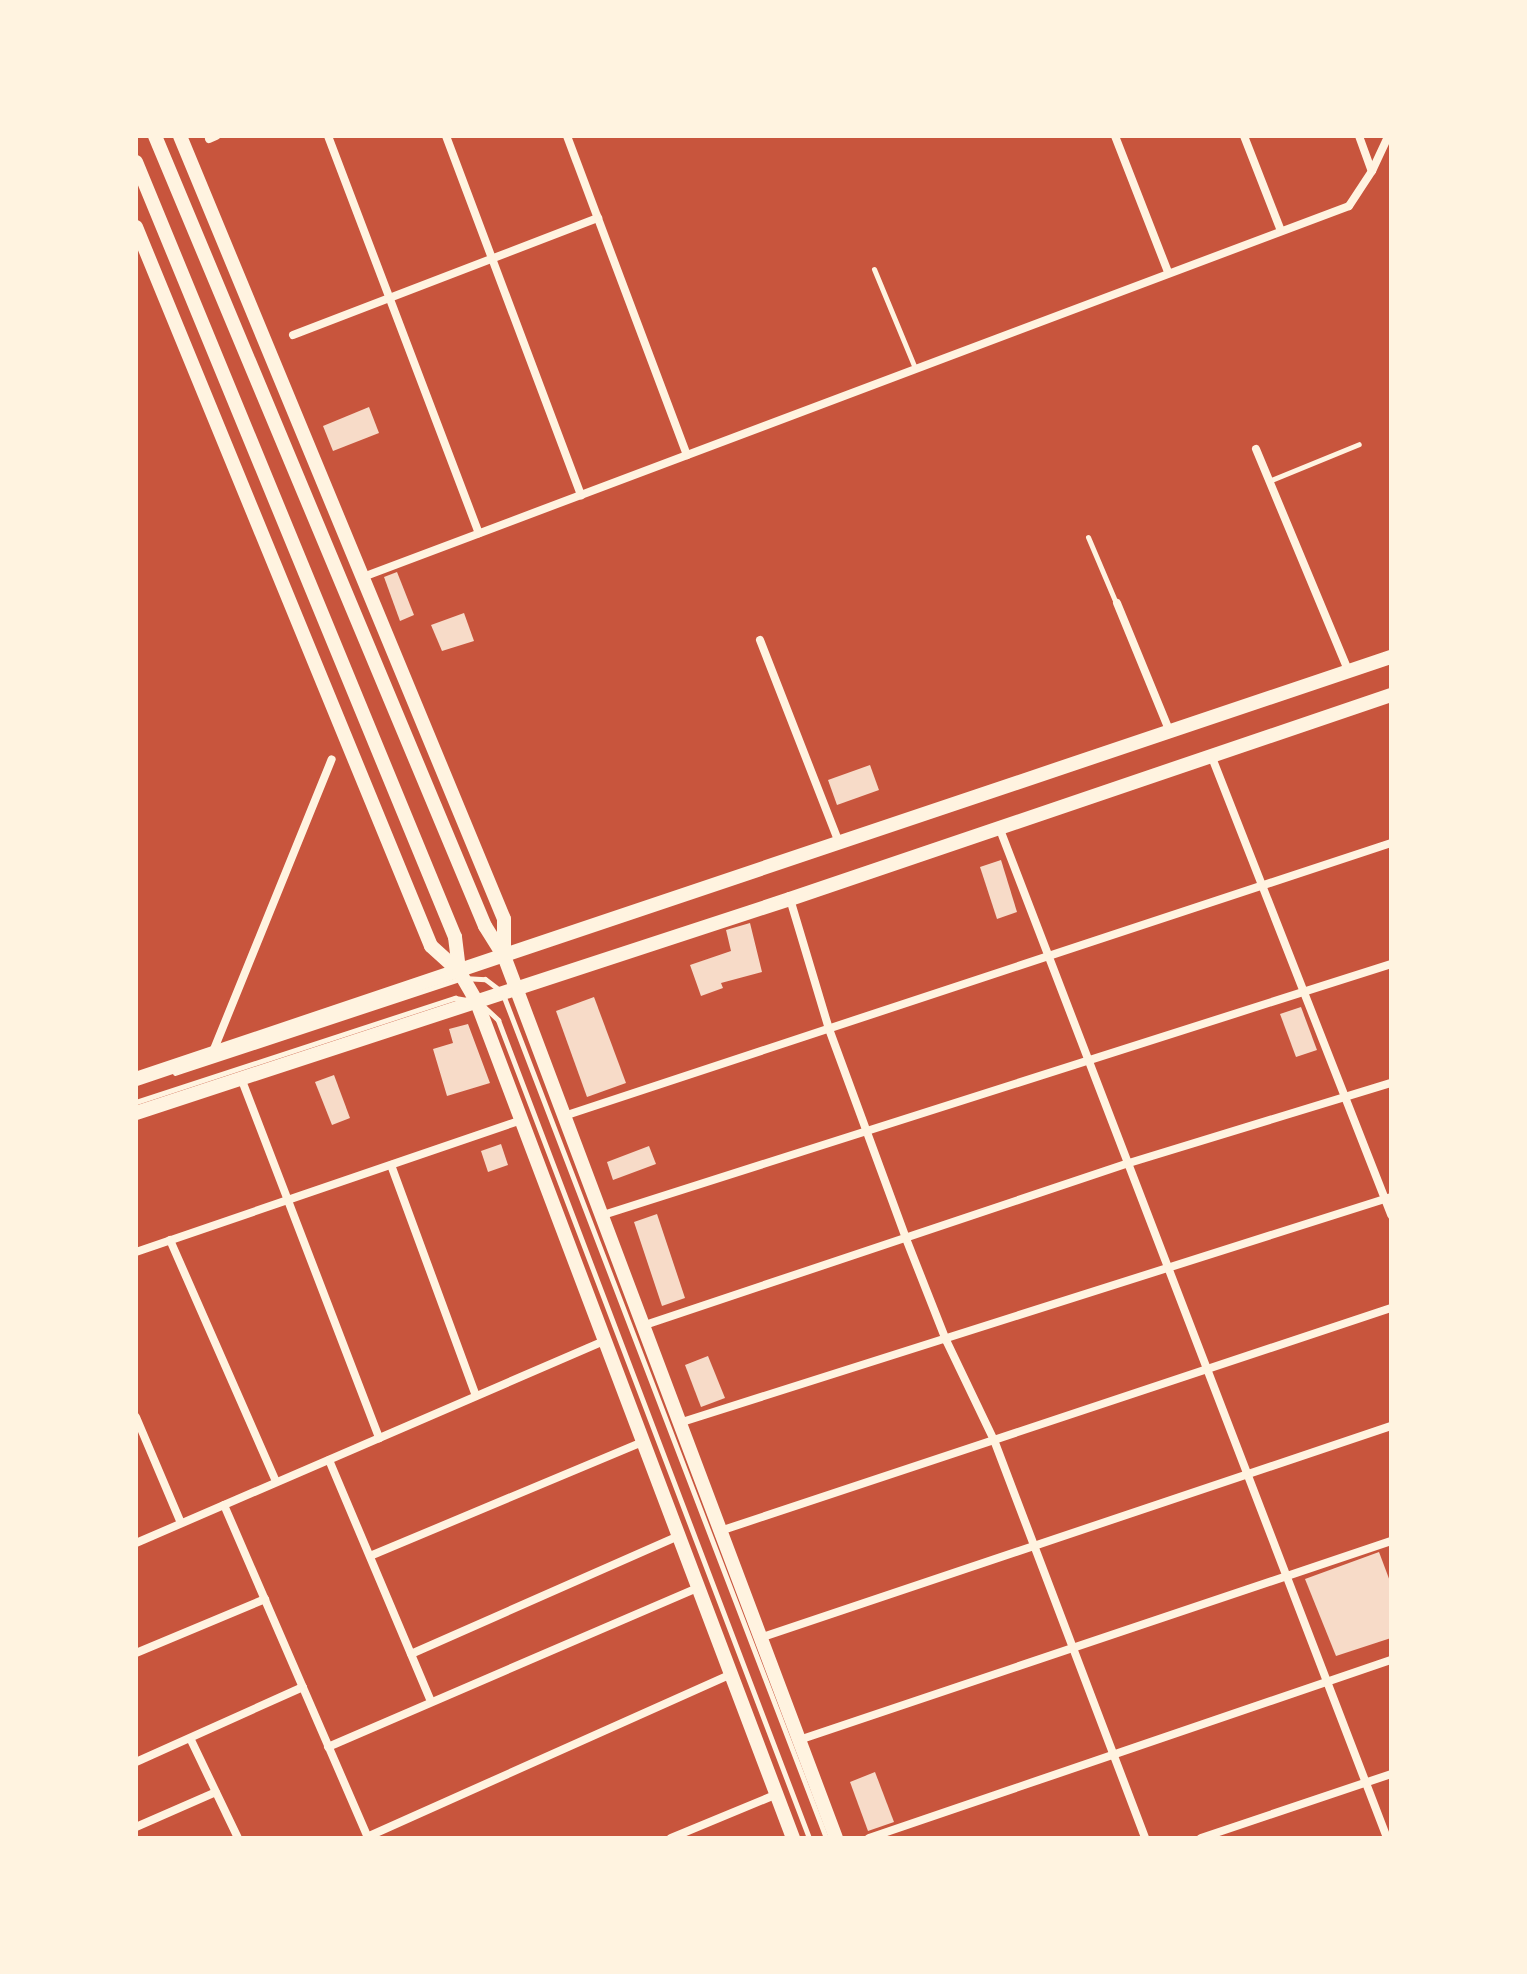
<!DOCTYPE html>
<html>
<head>
<meta charset="utf-8">
<style>
  body { margin:0 }
  #map { position:relative; width:1527px; height:1974px; overflow:hidden; background:#c8553d; font-family:Figtree,sans-serif }
  div>[style] { position:absolute }
  [style*='--x'] { left:calc(var(--x)*1px); top:calc(var(--y)*1px); width:calc(var(--w)*1px); rotate:calc(var(--a)*1deg) }
  .building>* { inset:0; background:#f7dbc8 }
  .service>* { height:5px; margin:-2.5px; padding:0 2.5px; transform-origin:2.5px; border-radius:2.5px; background:#fff3e0 }
  .minor>* { height:8px; margin:-4px; padding:0 4px; transform-origin:4px; border-radius:4px; background:#fff3e0 }
  .secondary>* { height:14px; margin:-7px; padding:0 7px; transform-origin:7px; border-radius:7px; background:#fff3e0 }
  span { translate:-50% -50%; white-space:nowrap; text-align:center; line-height:1.15; -webkit-text-stroke:8px #fff3e0; paint-order:stroke }
  .frame { position:absolute; inset:0; border:138px solid #fff3e0; pointer-events:none }
</style>
</head>
<body>
<div id="map">
  <div class="building">
    <i style="clip-path:polygon(369px 407px,379px 433px,333px 451px,323px 426px)"></i>
    <i style="clip-path:polygon(397px 572px,414px 615px,400px 621px,384px 577px)"></i>
    <i style="clip-path:polygon(464px 613px,474px 641px,442px 651px,431px 625px)"></i>
    <i style="clip-path:polygon(870px 765px,879px 790px,837px 805px,828px 780px)"></i>
    <i style="clip-path:polygon(1001px 860px,1017px 912px,997px 919px,980px 867px)"></i>
    <i style="clip-path:polygon(750px 923px,762px 972px,721px 983px,723px 988px,701px 996px,690px 965px,731px 951px,726px 930px)"></i>
    <i style="clip-path:polygon(594px 997px,626px 1083px,587px 1097px,556px 1011px)"></i>
    <i style="clip-path:polygon(1301px 1007px,1317px 1050px,1296px 1057px,1280px 1014px)"></i>
    <i style="clip-path:polygon(468px 1024px,490px 1083px,447px 1096px,433px 1049px,453px 1043px,449px 1029px)"></i>
    <i style="clip-path:polygon(334px 1075px,350px 1118px,332px 1125px,315px 1082px)"></i>
    <i style="clip-path:polygon(501px 1144px,508px 1165px,488px 1172px,481px 1151px)"></i>
    <i style="clip-path:polygon(649px 1146px,656px 1164px,613px 1180px,607px 1162px)"></i>
    <i style="clip-path:polygon(657px 1214px,685px 1298px,662px 1306px,634px 1222px)"></i>
    <i style="clip-path:polygon(708px 1356px,725px 1398px,701px 1407px,685px 1365px)"></i>
    <i style="clip-path:polygon(1379px 1552px,1391px 1584px,1391px 1638px,1336px 1656px,1305px 1579px)"></i>
    <i style="clip-path:polygon(875px 1772px,894px 1822px,868px 1831px,850px 1782px)"></i>
  </div>
  <div class="service">
    <i style="--x:874;--y:269;--w:107;--a:67.5"></i>
    <i style="--x:1269;--y:481;--w:97;--a:-22.3"></i>
    <i style="--x:1088;--y:537;--w:72;--a:67"></i>
    <i style="--x:480;--y:1003;--w:25;--a:43"></i>
    <i style="--x:498;--y:1020;--w:875;--a:69.18"></i>
    <i style="--x:175;--y:1073;--w:303;--a:-18.3"></i>
    <i style="--x:463;--y:978;--w:22;--a:3"></i>
    <i style="--x:485;--y:979;--w:21;--a:37"></i>
    <i style="--x:502;--y:992;--w:906;--a:69.04"></i>
    <i style="--x:136;--y:1102;--w:336;--a:-18.1"></i>
    <i style="--x:455;--y:998;--w:12;--a:9"></i>
  </div>
  <div class="minor">
    <i style="--x:328;--y:136;--w:425;--a:69.2"></i>
    <i style="--x:446;--y:136;--w:384;--a:69.4"></i>
    <i style="--x:567;--y:136;--w:341;--a:69.4"></i>
    <i style="--x:1115;--y:136;--w:146;--a:68.7"></i>
    <i style="--x:1244;--y:136;--w:102;--a:68.7"></i>
    <i style="--x:1359;--y:136;--w:37;--a:70"></i>
    <i style="--x:209;--y:139;--w:8;--a:-23"></i>
    <i style="--x:293;--y:335;--w:327;--a:-21"></i>
    <i style="--x:1256;--y:449;--w:239;--a:67.4"></i>
    <i style="--x:363;--y:577;--w:1053;--a:-20.62"></i>
    <i style="--x:1349;--y:206;--w:42;--a:-56.7"></i>
    <i style="--x:1372;--y:171;--w:38;--a:-65"></i>
    <i style="--x:1117;--y:603;--w:137;--a:67.7"></i>
    <i style="--x:760;--y:640;--w:215;--a:68.7"></i>
    <i style="--x:1211;--y:755;--w:494;--a:68.6"></i>
    <i style="--x:999;--y:827;--w:1083;--a:69"></i>
    <i style="--x:790;--y:899;--w:136;--a:73.3"></i>
    <i style="--x:829;--y:1029;--w:221;--a:69.8"></i>
    <i style="--x:905;--y:1236;--w:112;--a:68.5"></i>
    <i style="--x:946;--y:1340;--w:111;--a:64.4"></i>
    <i style="--x:994;--y:1440;--w:426;--a:69.2"></i>
    <i style="--x:212;--y:1054;--w:318;--a:-67.9"></i>
    <i style="--x:241;--y:1078;--w:386;--a:69"></i>
    <i style="--x:564;--y:1116;--w:871;--a:-18.27"></i>
    <i style="--x:391;--y:1165;--w:246;--a:69.8"></i>
    <i style="--x:600;--y:1216;--w:830;--a:-17.67"></i>
    <i style="--x:170;--y:1240;--w:264;--a:66.3"></i>
    <i style="--x:136;--y:1252;--w:407;--a:-18.9"></i>
    <i style="--x:642;--y:1326;--w:514;--a:-18.51"></i>
    <i style="--x:1129;--y:1163;--w:274;--a:-17"></i>
    <i style="--x:136;--y:1417;--w:115;--a:67"></i>
    <i style="--x:679;--y:1423;--w:747;--a:-17.61"></i>
    <i style="--x:329;--y:1460;--w:262;--a:67.1"></i>
    <i style="--x:224;--y:1505;--w:363;--a:66.6"></i>
    <i style="--x:720;--y:1531;--w:707;--a:-18.38"></i>
    <i style="--x:136;--y:1543;--w:510;--a:-23.35"></i>
    <i style="--x:370;--y:1556;--w:295;--a:-22.7"></i>
    <i style="--x:760;--y:1638;--w:666;--a:-18.57"></i>
    <i style="--x:136;--y:1653;--w:140;--a:-22.7"></i>
    <i style="--x:411;--y:1654;--w:292;--a:-23.8"></i>
    <i style="--x:191;--y:1740;--w:109;--a:64.4"></i>
    <i style="--x:799;--y:1740;--w:625;--a:-18.58"></i>
    <i style="--x:328;--y:1747;--w:403;--a:-23.3"></i>
    <i style="--x:136;--y:1762;--w:183;--a:-24.2"></i>
    <i style="--x:136;--y:1827;--w:87;--a:-23.6"></i>
    <i style="--x:367;--y:1837;--w:399;--a:-24.1"></i>
    <i style="--x:671;--y:1838;--w:115;--a:-22.5"></i>
    <i style="--x:869;--y:1838;--w:552;--a:-18.83"></i>
    <i style="--x:1201;--y:1838;--w:200;--a:-18.6"></i>
  </div>
  <div class="secondary">
    <i style="--x:155;--y:136;--w:856;--a:67.33"></i>
    <i style="--x:485;--y:926;--w:36;--a:58"></i>
    <i style="--x:504;--y:956;--w:942;--a:69.37"></i>
    <i style="--x:180;--y:136;--w:847;--a:67.52"></i>
    <i style="--x:504;--y:919;--w:36;--a:90"></i>
    <i style="--x:136;--y:162;--w:838;--a:67.63"></i>
    <i style="--x:455;--y:937;--w:34;--a:83"></i>
    <i style="--x:136;--y:227;--w:777;--a:67.69"></i>
    <i style="--x:431;--y:946;--w:38;--a:42"></i>
    <i style="--x:459;--y:971;--w:34;--a:60"></i>
    <i style="--x:476;--y:1000;--w:896;--a:69.28"></i>
    <i style="--x:136;--y:1079;--w:1324;--a:-18.59"></i>
    <i style="--x:136;--y:1113;--w:688;--a:-18.12"></i>
    <i style="--x:790;--y:899;--w:635;--a:-18.75"></i>
  </div>
  <div class="frame"></div>
</div>
</body>
</html>
